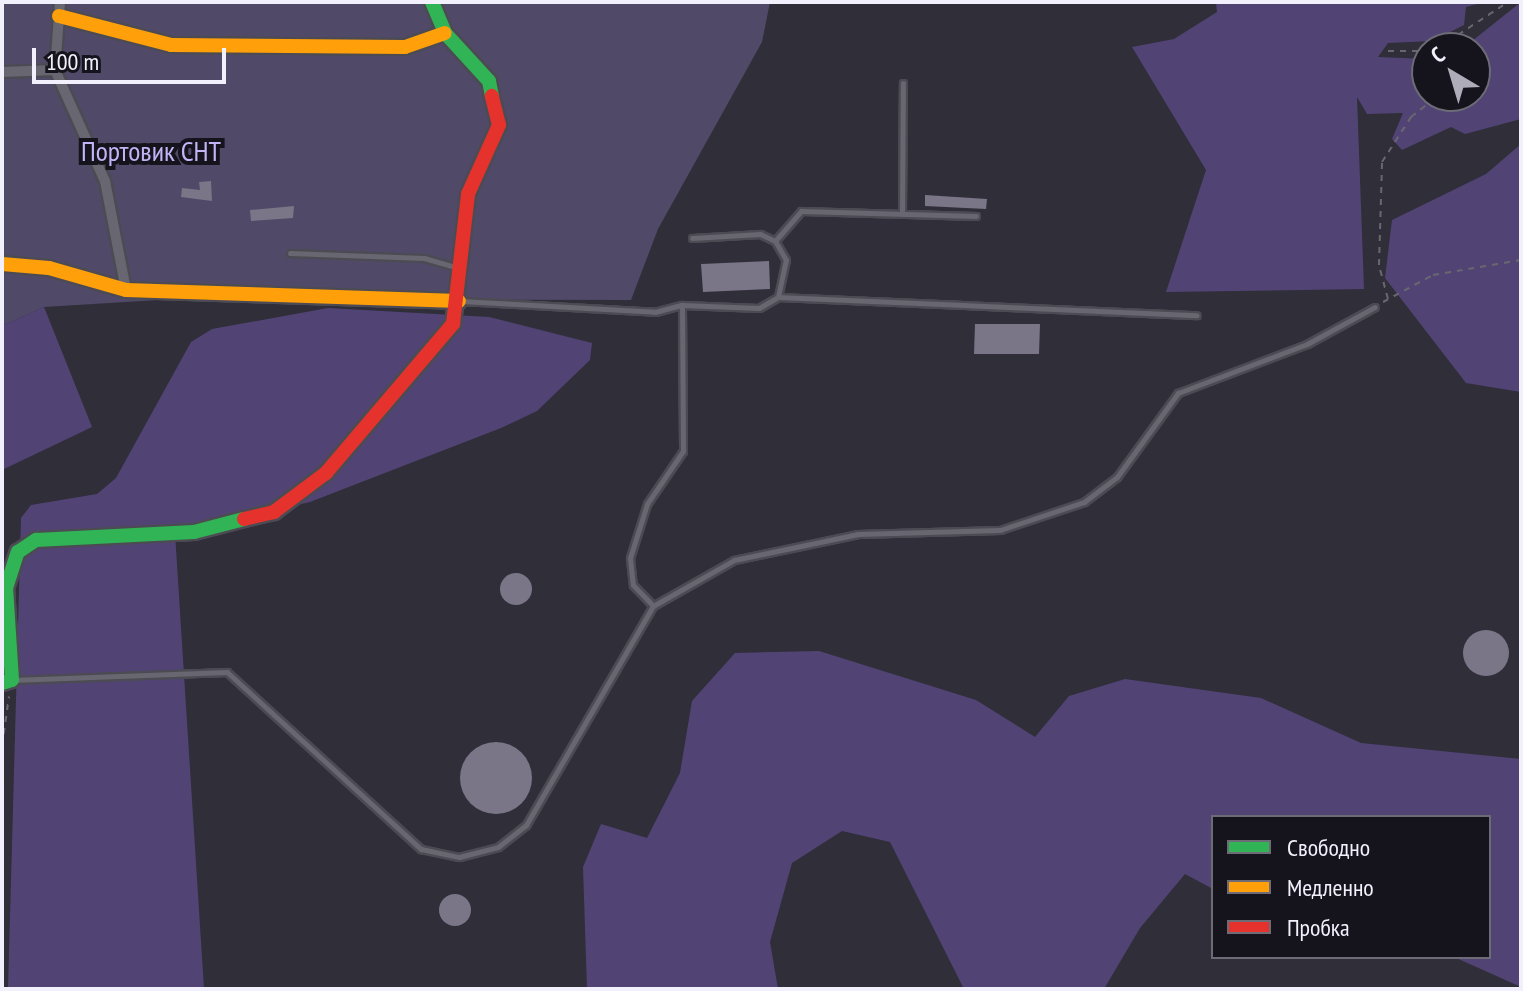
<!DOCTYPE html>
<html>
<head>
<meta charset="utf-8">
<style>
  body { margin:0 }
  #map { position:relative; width:1523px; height:991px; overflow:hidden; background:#302e39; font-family:"PT Sans Narrow",sans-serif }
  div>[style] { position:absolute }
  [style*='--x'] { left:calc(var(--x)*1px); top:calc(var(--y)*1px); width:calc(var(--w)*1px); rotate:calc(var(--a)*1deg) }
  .green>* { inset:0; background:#504968 }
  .forest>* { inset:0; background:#514475 }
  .building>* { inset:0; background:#7a7687 }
  .round { border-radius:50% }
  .path>* { height:2px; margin-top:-1px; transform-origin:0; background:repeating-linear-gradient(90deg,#68676f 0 6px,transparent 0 12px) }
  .roads { filter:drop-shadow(2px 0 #4c4b54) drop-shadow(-2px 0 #4c4b54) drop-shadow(0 2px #4c4b54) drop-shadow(0 -2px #4c4b54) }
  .lane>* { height:5px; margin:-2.5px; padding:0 2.5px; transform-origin:2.5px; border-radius:2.5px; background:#686670 }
  .street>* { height:10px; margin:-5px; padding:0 5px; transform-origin:5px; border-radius:5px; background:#686670 }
  .fast>* { height:14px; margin:-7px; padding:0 7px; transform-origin:7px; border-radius:7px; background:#30b455 }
  .slow>* { height:14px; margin:-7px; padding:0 7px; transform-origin:7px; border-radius:7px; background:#ff9f0a }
  .jam>* { height:14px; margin:-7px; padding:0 7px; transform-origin:7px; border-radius:7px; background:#e5322d }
  span { translate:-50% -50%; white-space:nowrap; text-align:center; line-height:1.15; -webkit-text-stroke:8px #15141c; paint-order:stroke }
  .park-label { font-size:28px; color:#c3b4f7 }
  .frame { position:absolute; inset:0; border:4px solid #f2f0fd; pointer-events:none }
  .legend { position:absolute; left:1211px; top:815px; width:280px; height:144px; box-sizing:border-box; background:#15141c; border:2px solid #6d6c76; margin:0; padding:10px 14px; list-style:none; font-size:24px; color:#f2f0fd }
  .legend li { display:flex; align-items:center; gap:16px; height:40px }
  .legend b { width:40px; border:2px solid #6d6c76 }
  .north { position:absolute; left:1411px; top:32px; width:80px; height:80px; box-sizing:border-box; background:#15141c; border:2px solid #6d6c76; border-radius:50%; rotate:322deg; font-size:22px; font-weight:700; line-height:32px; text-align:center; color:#f2f0fd }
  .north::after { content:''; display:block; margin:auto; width:28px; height:36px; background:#aeacb8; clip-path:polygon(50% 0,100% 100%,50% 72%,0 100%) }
  .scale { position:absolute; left:32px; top:48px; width:194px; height:36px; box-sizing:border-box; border:4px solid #f2f0fd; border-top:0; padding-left:10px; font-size:24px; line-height:28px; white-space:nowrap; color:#f2f0fd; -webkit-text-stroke:6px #15141c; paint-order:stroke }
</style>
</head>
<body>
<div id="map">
  <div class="green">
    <i style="clip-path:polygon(2px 2px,770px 2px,762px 42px,658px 229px,631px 300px,175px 299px,44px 307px,2px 326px)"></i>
  </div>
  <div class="forest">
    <i style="clip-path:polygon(1216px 2px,1485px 2px,1466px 7px,1464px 25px,1432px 41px,1388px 43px,1378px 57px,1427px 59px,1427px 96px,1475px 96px,1475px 56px,1483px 50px,1467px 45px,1521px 2px,1521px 119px,1465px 134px,1451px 127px,1402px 150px,1392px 139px,1403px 113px,1367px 114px,1357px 97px,1364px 289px,1166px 292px,1206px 170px,1132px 47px,1174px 39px,1217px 12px)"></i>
    <i style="clip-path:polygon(1521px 144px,1521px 392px,1466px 383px,1385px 278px,1392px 220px,1486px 174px)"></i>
    <i style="clip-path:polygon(44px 307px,92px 427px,2px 470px,2px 326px)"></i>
    <i style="clip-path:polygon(328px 308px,489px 317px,592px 343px,590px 360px,537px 411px,501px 428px,310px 502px,175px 533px,204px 989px,8px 989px,21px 518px,31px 505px,97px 494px,116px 478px,191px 342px,212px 329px)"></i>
    <i style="clip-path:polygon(819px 651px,976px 700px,1035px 737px,1069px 696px,1125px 679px,1261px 698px,1361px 743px,1521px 759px,1521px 987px,1454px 957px,1489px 957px,1489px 817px,1213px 817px,1213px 889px,1185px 874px,1140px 928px,1104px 989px,964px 989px,890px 842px,842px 831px,792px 863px,770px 942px,778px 989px,587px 989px,583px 867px,601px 824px,647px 838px,680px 773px,692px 701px,735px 653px)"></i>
  </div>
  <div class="building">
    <i style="clip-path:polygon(211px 181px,212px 201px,181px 197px,182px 188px,200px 190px,199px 182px)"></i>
    <i style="clip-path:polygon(925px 195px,987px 199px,986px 209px,925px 206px)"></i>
    <i style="clip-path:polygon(294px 206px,293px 218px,251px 221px,250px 210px)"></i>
    <i style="clip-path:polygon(769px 261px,770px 289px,703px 292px,701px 264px)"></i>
    <i style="clip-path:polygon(975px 324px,1040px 324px,1039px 354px,974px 354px)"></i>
    <i class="round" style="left:500px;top:573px;width:32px;height:32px"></i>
    <i class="round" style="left:1463px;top:630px;width:46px;height:46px"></i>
    <i class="round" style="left:460px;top:742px;width:72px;height:72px"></i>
    <i class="round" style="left:439px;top:894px;width:32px;height:32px"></i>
  </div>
  <div class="path">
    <i style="--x:1438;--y:48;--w:84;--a:-33.3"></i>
    <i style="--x:1467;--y:48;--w:12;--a:-85"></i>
    <i style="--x:1388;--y:51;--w:39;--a:0"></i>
    <i style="--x:1388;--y:299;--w:35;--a:-105"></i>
    <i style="--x:1379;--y:265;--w:103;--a:-88.3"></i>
    <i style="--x:1382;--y:162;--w:54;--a:-57.2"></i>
    <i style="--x:1411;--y:117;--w:34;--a:-38"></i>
    <i style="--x:1383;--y:302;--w:57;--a:-28.4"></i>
    <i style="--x:1433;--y:275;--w:89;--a:-9.7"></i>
    <i style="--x:2;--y:746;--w:50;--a:-82"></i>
  </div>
  <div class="roads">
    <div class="lane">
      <i style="--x:902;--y:214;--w:131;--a:-89.6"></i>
      <i style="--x:775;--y:241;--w:40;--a:-49"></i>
      <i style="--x:801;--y:211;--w:175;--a:1.6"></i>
      <i style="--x:290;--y:253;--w:134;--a:2.1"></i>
      <i style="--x:424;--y:258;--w:33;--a:16"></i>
      <i style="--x:778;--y:297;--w:419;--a:2.5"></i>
      <i style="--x:461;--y:301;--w:194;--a:3.2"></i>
      <i style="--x:655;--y:312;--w:28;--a:-15"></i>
      <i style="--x:682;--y:305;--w:77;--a:2.2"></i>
      <i style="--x:759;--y:308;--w:22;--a:-30"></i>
      <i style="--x:778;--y:297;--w:38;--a:-78"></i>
      <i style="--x:786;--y:260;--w:22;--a:-120"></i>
      <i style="--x:775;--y:241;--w:17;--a:-155"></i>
      <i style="--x:760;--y:234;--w:68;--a:176.6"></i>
      <i style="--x:682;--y:305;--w:146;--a:89.6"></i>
      <i style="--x:683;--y:451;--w:64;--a:124.2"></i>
      <i style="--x:647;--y:504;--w:57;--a:107.5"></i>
      <i style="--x:630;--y:558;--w:27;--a:84"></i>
      <i style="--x:633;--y:585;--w:29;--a:46"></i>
      <i style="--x:653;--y:606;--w:93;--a:-29.6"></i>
      <i style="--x:734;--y:560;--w:127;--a:-11.8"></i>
      <i style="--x:858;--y:534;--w:142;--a:-1.6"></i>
      <i style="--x:1000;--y:530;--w:89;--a:-18.4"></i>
      <i style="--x:1084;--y:502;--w:41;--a:-37.1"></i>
      <i style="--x:1117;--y:477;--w:104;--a:-54"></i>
      <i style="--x:1178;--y:393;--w:138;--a:-20.8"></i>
      <i style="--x:1307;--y:344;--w:77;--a:-28.6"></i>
      <i style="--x:12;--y:680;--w:215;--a:-2.1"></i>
      <i style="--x:227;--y:672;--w:263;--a:42.4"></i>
      <i style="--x:421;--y:849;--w:39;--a:12"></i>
      <i style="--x:459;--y:857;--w:40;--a:-14.4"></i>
      <i style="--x:498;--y:847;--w:36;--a:-38"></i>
      <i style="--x:526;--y:825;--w:253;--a:-59.9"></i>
    </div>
    <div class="street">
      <i style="--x:60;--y:2;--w:68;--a:94.2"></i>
      <i style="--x:55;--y:70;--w:122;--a:65.8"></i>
      <i style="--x:105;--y:181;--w:111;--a:79.1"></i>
      <i style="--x:2;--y:72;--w:53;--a:-2.2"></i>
    </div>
    <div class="fast">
      <i style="--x:432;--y:2;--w:34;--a:67"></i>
      <i style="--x:445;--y:33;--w:65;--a:47.5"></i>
      <i style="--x:489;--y:81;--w:15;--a:79"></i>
      <i style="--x:2;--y:683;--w:10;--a:-17"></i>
      <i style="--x:12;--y:680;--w:92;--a:-93.7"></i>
      <i style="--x:6;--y:588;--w:38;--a:-72"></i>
      <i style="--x:18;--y:552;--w:22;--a:-34"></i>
      <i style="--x:36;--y:540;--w:158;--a:-2.9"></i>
      <i style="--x:194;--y:532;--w:52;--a:-14.6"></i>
    </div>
    <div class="slow">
      <i style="--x:59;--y:16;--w:116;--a:14.5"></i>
      <i style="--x:171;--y:45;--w:234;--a:0.5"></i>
      <i style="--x:405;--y:47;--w:42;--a:-19.3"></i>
      <i style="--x:2;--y:264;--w:47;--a:4.9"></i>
      <i style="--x:49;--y:268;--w:80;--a:15.9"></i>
      <i style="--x:126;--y:290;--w:333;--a:1.9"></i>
    </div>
    <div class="jam">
      <i style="--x:244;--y:519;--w:31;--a:-13"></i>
      <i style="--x:274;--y:512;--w:65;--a:-36.9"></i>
      <i style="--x:326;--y:473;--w:196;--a:-49.6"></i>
      <i style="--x:453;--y:324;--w:131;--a:-83.4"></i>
      <i style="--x:468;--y:194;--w:76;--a:-65.8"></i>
      <i style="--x:499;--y:125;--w:30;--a:-104"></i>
    </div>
  </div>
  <div class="park-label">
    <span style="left:151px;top:151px">Портовик СНТ</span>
  </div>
  <div class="frame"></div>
  <ul class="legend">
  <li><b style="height:10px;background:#30b455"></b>Свободно</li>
  <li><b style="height:10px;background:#ff9f0a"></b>Медленно</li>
  <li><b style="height:10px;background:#e5322d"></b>Пробка</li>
  </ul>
  <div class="north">С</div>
  <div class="scale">100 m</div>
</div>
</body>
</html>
